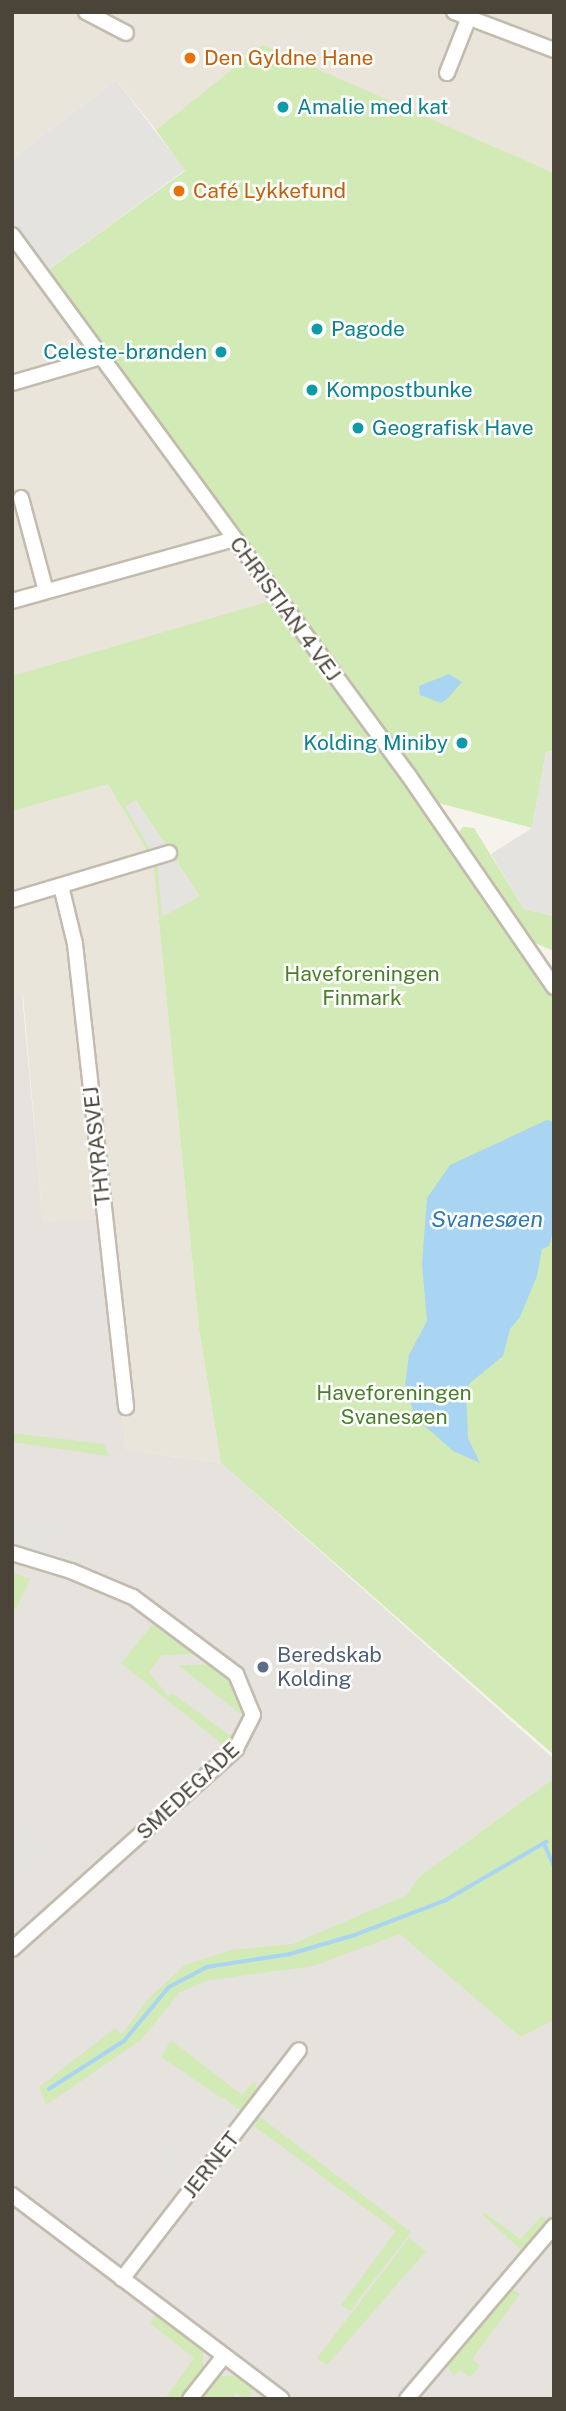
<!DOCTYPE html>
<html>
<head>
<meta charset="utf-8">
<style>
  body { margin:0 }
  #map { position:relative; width:566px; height:2411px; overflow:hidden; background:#f6f3ec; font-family:"Public Sans",sans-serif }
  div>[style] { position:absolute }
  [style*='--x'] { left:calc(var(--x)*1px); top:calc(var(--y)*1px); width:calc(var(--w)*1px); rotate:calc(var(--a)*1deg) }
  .residential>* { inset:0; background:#eae5da }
  .industrial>* { inset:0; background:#e6e2dd }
  .green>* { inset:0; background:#d2eab5 }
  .parking>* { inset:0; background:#e5e3e0 }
  .water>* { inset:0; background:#a9d4f2 }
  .stream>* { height:3.5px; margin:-1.75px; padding:0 1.75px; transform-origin:1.75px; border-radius:1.75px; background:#a9d4f2 }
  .roads { filter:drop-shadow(2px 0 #c2bbae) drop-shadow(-2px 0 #c2bbae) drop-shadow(0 2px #c2bbae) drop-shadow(0 -2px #c2bbae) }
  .street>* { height:14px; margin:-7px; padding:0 7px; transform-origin:7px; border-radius:7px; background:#fff }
  .dots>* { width:19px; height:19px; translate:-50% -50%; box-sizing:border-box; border:4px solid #fff; border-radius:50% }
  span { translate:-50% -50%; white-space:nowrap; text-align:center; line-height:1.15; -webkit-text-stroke:5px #fff; paint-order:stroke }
  .food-label { font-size:21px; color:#c56008 }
  .left { translate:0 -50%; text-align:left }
  .culture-label { font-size:21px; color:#0d838f }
  .right { translate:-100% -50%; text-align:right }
  .street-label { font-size:21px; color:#4b4439 }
  .park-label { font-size:21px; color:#4a7f2a }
  .service-label { font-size:21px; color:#4e5e75 }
  .water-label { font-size:23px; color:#2e7ab2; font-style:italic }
  .frame { position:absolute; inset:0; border:14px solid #4b4439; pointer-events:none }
</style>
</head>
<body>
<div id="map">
  <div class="residential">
    <i style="clip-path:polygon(12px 12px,554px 12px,554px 173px,263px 46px,156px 130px,116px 80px,12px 158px)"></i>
    <i style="clip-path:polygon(12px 217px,276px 586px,274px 600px,12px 716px)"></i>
    <i style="clip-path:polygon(12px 737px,108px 784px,153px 861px,199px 1329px,221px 1463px,126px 1450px,102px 1219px,43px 1223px,23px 995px,12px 997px)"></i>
  </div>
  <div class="industrial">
    <i style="clip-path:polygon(22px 995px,43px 1222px,102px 1219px,126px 1450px,221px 1463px,554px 1759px,554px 1778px,420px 1876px,521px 2037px,554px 2020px,554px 2399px,12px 2399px,12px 997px)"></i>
  </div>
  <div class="green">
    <i style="clip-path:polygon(263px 45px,554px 173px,554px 751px,546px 752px,532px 828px,435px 802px,289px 599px,290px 595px,276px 586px,47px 271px,185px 171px,156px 130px)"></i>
    <i style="clip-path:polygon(274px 600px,554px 996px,554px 1755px,221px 1463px,199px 1329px,153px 861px,108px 784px,12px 811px,12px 676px)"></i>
    <i style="clip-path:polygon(463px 827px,474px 828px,524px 909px,554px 916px,554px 951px,530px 941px,457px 835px)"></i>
    <i style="clip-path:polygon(12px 1433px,104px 1444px,109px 1456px,12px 1442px)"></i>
    <i style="clip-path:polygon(12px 1572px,30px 1579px,16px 1609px,12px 1608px)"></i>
    <i style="clip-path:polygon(153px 1624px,198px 1654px,162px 1655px,149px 1672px,168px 1696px,172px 1693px,229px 1735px,239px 1730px,226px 1747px,121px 1663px)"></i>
    <i style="clip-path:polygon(178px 1665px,214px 1665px,237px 1691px,242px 1715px)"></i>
    <i style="clip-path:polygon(554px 1778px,554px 2020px,521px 2037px,400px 1934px,313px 1966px,209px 1980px,180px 1992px,141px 2040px,46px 2105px,39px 2087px,115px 2028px,122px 2034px,148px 1999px,185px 1965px,232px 1950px,293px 1944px,407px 1895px,420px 1876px)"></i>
    <i style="clip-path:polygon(171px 2040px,242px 2095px,254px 2081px,258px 2091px,241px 2111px,161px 2057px)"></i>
    <i style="clip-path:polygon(260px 2117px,411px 2232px,350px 2311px,341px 2305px,396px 2231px,254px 2126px)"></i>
    <i style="clip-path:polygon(485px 2213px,520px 2239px,542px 2216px,547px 2220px,521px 2250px,483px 2215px)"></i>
    <i style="clip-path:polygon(409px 2238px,426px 2251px,327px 2365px,317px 2358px)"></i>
    <i style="clip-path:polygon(510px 2288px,520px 2294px,472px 2359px,480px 2366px,470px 2377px,460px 2370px,454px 2376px,445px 2363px)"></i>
    <i style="clip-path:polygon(156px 2315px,203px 2352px,203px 2370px,181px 2399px,165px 2399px,194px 2358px,150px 2323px)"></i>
    <i style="clip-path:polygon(220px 2376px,238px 2376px,254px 2388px,248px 2399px,242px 2399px,236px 2392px,233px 2399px,200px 2399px)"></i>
  </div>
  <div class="parking">
    <i style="clip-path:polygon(116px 80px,185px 170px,47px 271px,12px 217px,12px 158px)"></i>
    <i style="clip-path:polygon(554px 751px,554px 916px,524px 909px,491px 854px,532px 828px,546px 752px)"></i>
    <i style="clip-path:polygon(136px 800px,200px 896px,162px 917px,157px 862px,125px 806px)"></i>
    <i style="clip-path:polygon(12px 1513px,61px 1520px,55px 1553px,12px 1538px)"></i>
    <i style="clip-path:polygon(17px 1828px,46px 1849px,12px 1892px,12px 1834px)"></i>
    <i style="clip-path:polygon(224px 2098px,241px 2111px,225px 2131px,209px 2118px)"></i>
    <i style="clip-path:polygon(169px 2148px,189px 2162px,171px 2185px,153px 2170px)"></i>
  </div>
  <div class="water">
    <i style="clip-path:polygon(449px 674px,462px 682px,447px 699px,441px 703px,420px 695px,419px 686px)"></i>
    <i style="clip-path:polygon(547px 1120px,554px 1122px,554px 1228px,549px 1246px,542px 1249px,537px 1276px,520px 1317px,510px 1329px,503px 1356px,470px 1383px,466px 1391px,468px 1438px,480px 1463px,453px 1451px,415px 1417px,405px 1385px,409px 1355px,427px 1321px,422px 1264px,427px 1198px,450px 1165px)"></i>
  </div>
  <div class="stream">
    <i style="--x:545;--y:1845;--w:22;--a:66"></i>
    <i style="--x:49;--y:2089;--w:89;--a:-32.6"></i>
    <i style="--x:124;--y:2041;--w:70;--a:-50.2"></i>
    <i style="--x:169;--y:1987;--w:43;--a:-27.8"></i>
    <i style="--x:207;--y:1967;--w:84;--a:-8.9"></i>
    <i style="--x:290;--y:1954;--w:68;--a:-16.3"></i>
    <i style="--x:355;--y:1935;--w:97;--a:-21"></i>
    <i style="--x:446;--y:1900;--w:116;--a:-30.1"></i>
  </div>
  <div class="roads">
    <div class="street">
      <i style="--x:86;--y:12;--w:45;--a:27.7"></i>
      <i style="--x:454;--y:12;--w:107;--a:20.8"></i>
      <i style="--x:447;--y:73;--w:66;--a:-68.5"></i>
      <i style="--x:12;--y:235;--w:671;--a:53.73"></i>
      <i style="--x:409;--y:776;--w:256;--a:55.5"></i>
      <i style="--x:12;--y:383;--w:90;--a:-16.2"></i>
      <i style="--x:21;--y:498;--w:96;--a:75"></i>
      <i style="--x:12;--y:601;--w:230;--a:-15.6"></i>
      <i style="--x:61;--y:886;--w:60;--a:76.4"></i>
      <i style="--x:75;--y:944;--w:466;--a:83.7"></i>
      <i style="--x:12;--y:900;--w:164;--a:-16.7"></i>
      <i style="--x:12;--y:1553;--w:62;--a:17"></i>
      <i style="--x:71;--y:1571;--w:67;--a:22.8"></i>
      <i style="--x:133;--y:1597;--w:129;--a:36.8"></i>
      <i style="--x:236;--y:1674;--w:44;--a:67.5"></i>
      <i style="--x:253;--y:1715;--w:38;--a:117"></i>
      <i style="--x:236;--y:1749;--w:300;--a:138.2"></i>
      <i style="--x:12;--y:2195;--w:338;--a:37.1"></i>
      <i style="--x:122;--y:2279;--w:289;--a:-52.3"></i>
      <i style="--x:190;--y:2399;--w:55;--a:-51.7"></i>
      <i style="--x:407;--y:2399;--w:227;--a:-49.6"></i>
    </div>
  </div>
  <div class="dots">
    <i style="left:190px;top:58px;background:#e8710a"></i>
    <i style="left:283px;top:107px;background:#0f9aa8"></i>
    <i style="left:179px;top:191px;background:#e8710a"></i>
    <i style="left:317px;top:329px;background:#0f9aa8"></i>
    <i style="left:221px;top:352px;background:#0f9aa8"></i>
    <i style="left:312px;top:390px;background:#0f9aa8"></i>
    <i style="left:358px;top:428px;background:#0f9aa8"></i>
    <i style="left:462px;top:743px;background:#0f9aa8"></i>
    <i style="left:263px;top:1667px;background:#5c6f8a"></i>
  </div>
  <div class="food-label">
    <span class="left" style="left:204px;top:58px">Den Gyldne Hane</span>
    <span class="left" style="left:193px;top:191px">Café Lykkefund</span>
  </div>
  <div class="culture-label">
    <span class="left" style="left:297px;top:107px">Amalie med kat</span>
    <span class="left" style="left:331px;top:329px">Pagode</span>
    <span class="right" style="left:207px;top:352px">Celeste-brønden</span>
    <span class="left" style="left:326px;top:390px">Kompostbunke</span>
    <span class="left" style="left:372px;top:428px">Geografisk Have</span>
    <span class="right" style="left:448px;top:743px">Kolding Miniby</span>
  </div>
  <div class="street-label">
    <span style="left:285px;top:609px;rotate:54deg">CHRISTIAN 4 VEJ</span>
    <span style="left:97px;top:1146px;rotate:-96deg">THYRASVEJ</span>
    <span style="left:188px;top:1791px;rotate:-43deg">SMEDEGADE</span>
    <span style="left:211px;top:2165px;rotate:-52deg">JERNET</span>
  </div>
  <div class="park-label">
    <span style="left:362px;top:986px">Haveforeningen<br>Finmark</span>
    <span style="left:394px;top:1405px">Haveforeningen<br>Svanesøen</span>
  </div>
  <div class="service-label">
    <span class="left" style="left:277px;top:1667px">Beredskab<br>Kolding</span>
  </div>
  <div class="water-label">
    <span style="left:487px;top:1219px">Svanesøen</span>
  </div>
  <div class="frame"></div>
</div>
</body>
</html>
